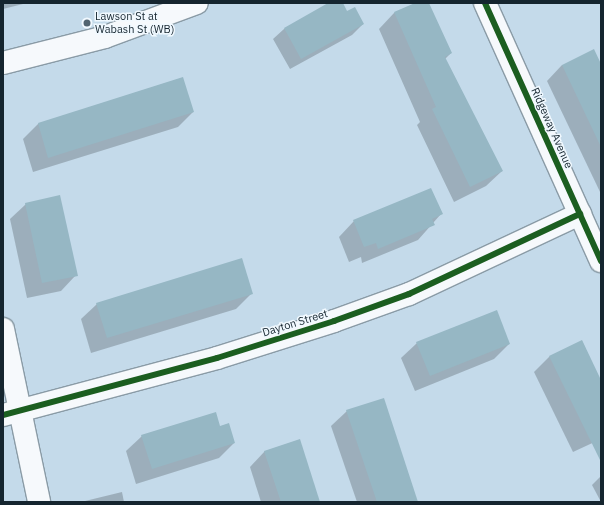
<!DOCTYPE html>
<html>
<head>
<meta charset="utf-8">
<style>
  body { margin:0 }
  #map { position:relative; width:604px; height:505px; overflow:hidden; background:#c4daea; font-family:"IBM Plex Sans",sans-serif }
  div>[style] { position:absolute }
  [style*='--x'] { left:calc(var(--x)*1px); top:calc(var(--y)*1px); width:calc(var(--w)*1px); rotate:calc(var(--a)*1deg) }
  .shadow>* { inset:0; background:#0003 }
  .building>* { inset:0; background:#96b7c4 }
  .roads { filter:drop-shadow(1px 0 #8a9ba6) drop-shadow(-1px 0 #8a9ba6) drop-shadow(0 1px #8a9ba6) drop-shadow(0 -1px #8a9ba6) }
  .minor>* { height:22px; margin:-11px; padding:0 11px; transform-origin:11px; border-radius:11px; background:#f6f9fc }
  .cycleway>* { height:6px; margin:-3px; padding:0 3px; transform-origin:3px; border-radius:3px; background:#1b5e20 }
  .dots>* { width:11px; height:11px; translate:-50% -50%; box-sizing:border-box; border:2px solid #f1f9ff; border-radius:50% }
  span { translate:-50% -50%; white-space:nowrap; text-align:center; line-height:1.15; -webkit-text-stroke:3px #f1f9ff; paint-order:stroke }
  .poi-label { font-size:11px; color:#15252f }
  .left { translate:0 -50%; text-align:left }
  .street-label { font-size:11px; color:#15252f }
  .frame { position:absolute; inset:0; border:4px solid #15252f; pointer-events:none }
</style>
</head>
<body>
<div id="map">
  <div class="shadow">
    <i style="clip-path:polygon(3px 3px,27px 3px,3px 9px)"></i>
    <i style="clip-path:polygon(331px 3px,342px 3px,347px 12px,363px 24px,352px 35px,290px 69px,273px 39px,284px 29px)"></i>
    <i style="clip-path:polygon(417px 3px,428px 3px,451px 53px,445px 59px,502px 171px,486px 186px,454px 202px,417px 125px,420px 122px,379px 29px,394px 13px)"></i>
    <i style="clip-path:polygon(562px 65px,601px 66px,601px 194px,547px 81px)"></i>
    <i style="clip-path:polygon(182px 78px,193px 112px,178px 127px,33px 172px,23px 139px,38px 124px)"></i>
    <i style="clip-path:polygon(26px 204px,76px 275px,61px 291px,27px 298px,10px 219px)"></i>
    <i style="clip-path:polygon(441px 214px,418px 240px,362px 263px,361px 257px,349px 262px,339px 237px,354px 221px)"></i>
    <i style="clip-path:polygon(251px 294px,236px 309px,91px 353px,81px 319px,97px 304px)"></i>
    <i style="clip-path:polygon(582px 341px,601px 383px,601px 439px,573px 452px,534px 372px,549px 357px)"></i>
    <i style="clip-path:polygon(417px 343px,509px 344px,494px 359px,415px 391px,401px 358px)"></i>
    <i style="clip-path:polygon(347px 411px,417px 502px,357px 502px,331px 426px)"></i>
    <i style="clip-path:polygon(220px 428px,234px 443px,219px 458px,136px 484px,126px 451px,142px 436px)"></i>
    <i style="clip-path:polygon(265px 451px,319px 502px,261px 502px,250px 467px)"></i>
    <i style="clip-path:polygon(601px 476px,601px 502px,592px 485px)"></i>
    <i style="clip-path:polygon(122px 492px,124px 502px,84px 502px,85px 501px)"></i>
  </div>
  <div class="building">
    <i style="clip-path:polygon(328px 3px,343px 3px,347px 11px,355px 7px,364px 24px,301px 59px,284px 28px)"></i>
    <i style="clip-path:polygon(415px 3px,429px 3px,452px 53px,445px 57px,503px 171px,470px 187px,432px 109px,436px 107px,394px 12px)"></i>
    <i style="clip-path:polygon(594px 49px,601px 64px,601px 147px,562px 65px)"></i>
    <i style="clip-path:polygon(183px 77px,194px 112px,48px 158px,38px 123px)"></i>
    <i style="clip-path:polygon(431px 188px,443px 214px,432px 219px,435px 225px,378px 249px,376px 243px,364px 247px,353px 220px)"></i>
    <i style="clip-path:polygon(60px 195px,78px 276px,42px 283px,25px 203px)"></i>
    <i style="clip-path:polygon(242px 258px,253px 294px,107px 338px,96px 303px)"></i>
    <i style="clip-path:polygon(497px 310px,510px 344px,430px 376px,416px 342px)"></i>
    <i style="clip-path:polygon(582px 340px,601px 380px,601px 462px,549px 356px)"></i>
    <i style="clip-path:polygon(384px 398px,418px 502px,377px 502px,346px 410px)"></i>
    <i style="clip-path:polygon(216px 412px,220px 426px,229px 423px,235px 443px,152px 469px,141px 435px)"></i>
    <i style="clip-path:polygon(300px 439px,320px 502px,281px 502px,264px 451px)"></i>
  </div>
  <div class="roads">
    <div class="minor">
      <i style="--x:485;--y:3;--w:283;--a:65.8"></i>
      <i style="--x:3;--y:63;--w:105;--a:-14.3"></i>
      <i style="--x:105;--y:37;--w:98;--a:-20.3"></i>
      <i style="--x:3;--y:329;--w:177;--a:78.2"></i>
      <i style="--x:3;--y:415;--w:221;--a:-14.9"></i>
      <i style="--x:217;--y:358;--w:123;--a:-17.5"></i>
      <i style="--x:334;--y:321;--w:80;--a:-19.8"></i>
      <i style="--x:409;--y:294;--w:189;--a:-25.1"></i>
    </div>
  </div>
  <div class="cycleway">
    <i style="--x:485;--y:3;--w:283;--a:65.8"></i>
    <i style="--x:3;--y:415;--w:221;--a:-14.9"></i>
    <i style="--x:217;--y:358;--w:123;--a:-17.5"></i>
    <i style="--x:334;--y:321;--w:80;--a:-19.8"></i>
    <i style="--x:409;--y:294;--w:189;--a:-25.1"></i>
  </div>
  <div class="dots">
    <i style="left:87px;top:23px;background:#526470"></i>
  </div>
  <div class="poi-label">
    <span class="left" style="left:95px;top:23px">Lawson St at<br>Wabash St (WB)</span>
  </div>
  <div class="street-label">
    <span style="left:552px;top:128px;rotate:66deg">Ridgeway Avenue</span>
    <span style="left:295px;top:323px;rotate:-17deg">Dayton Street</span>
  </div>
  <div class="frame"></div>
</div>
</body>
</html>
